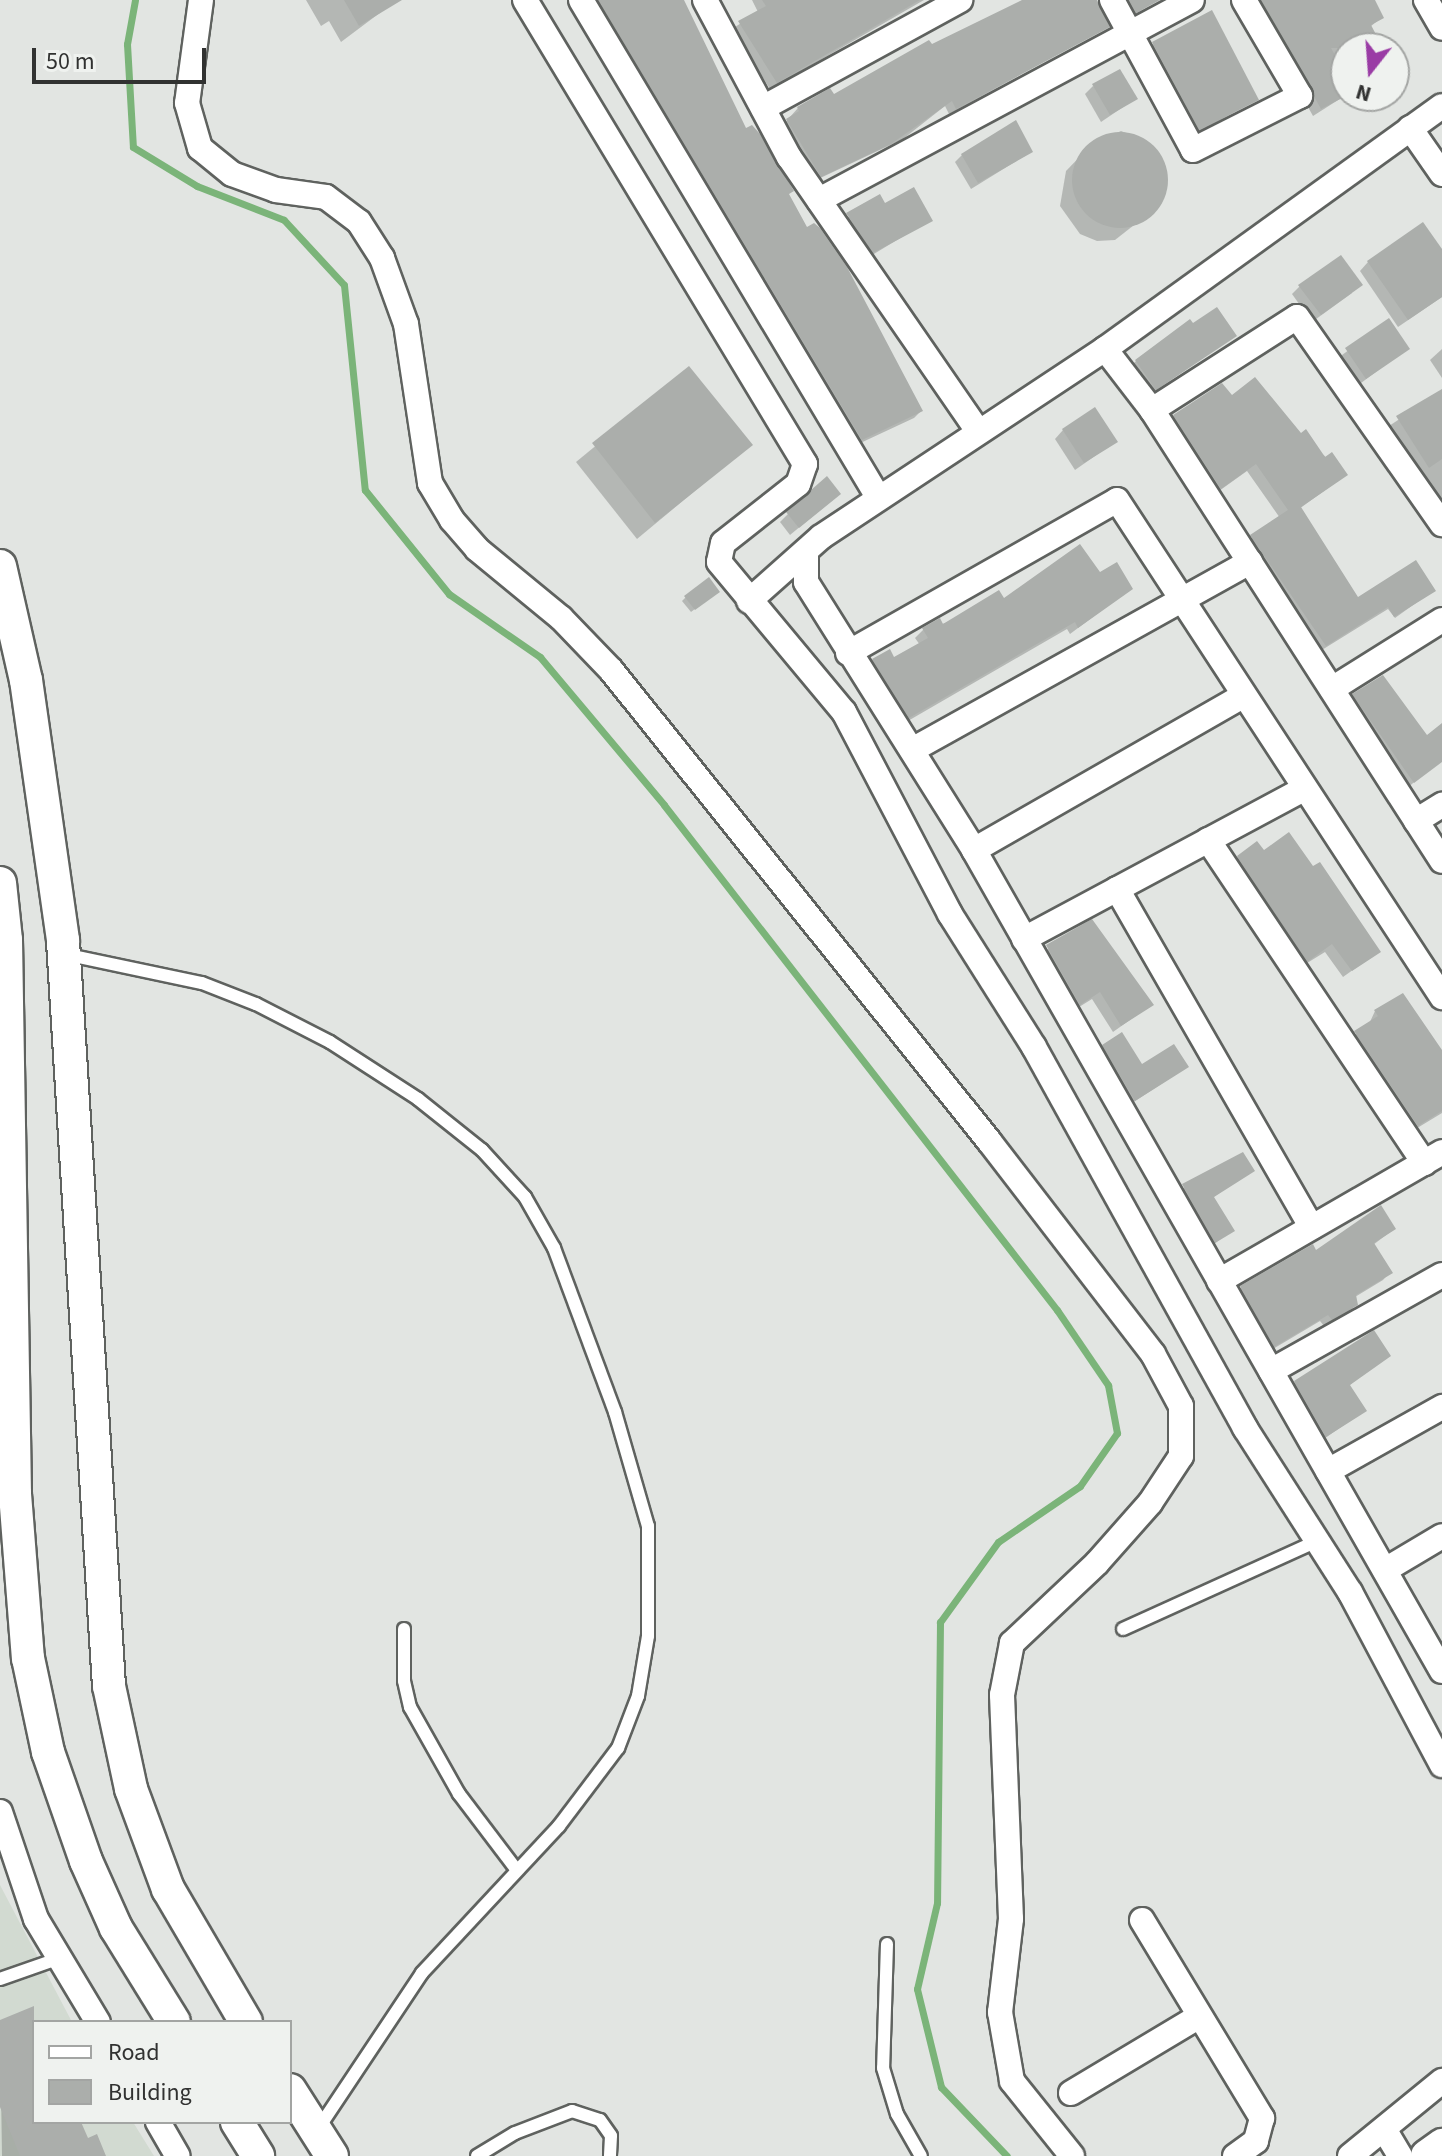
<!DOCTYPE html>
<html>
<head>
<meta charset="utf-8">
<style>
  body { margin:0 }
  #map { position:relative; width:1442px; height:2156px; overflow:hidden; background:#e2e5e2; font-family:"Source Sans 3",sans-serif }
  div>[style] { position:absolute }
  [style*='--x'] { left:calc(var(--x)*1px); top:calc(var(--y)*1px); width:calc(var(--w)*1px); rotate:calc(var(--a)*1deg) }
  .built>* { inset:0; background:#d2dad1 }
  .shadow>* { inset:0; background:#0003 }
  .stream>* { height:7px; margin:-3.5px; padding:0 3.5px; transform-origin:3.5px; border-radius:3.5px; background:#7bb479 }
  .building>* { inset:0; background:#abaeab }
  .round { border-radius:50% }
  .roads { filter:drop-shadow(2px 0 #5f625f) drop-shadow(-2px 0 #5f625f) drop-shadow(0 2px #5f625f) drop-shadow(0 -2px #5f625f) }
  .lane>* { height:12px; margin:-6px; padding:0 6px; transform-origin:6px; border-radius:6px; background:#fff }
  .street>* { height:24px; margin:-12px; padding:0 12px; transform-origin:12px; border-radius:12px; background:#fff }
  .secondary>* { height:32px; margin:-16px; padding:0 16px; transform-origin:16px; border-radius:16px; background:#fff }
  span { translate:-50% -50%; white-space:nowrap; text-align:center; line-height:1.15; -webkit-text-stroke:6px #eff2ef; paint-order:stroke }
  .legend { position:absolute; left:32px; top:2020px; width:260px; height:104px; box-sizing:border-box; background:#eff2ef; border:2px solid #a3a5a3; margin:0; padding:10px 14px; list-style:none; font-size:24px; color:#313231 }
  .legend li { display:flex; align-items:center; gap:16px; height:40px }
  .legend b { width:40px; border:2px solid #a3a5a3 }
  .north { position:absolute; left:1330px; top:32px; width:80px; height:80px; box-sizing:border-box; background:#eff2ef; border:2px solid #a3a5a3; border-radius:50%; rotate:197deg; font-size:22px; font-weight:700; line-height:32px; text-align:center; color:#313231 }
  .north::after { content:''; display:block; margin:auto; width:28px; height:36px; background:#9a3ca5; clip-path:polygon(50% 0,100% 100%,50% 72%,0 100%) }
  .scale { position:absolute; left:32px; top:48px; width:174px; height:36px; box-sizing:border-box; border:4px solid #313231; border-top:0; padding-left:10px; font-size:24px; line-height:28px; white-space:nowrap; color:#313231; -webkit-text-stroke:6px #eff2ef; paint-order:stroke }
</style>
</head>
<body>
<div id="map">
  <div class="built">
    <i style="clip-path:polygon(0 1885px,72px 2022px,34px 2022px,34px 2122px,133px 2122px,154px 2156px,0 2156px)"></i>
  </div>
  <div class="shadow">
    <i style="clip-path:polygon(306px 0,386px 0,389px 6px,341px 42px,329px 21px,321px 26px)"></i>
    <i style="clip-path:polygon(587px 0,682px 0,745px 131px,921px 411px,914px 418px,854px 446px)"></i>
    <i style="clip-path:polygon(752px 0,924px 0,770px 89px,732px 29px,758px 12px)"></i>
    <i style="clip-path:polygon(1024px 0,1095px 0,1107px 27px,949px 114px,945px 106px,903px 139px,814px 181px,781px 127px,798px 108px,833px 97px)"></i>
    <i style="clip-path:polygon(1118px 0,1146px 0,1149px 5px,1129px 18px)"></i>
    <i style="clip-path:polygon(1248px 0,1373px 0,1382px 17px,1370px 27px,1381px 48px,1346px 48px,1346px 95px,1313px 116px)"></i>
    <i style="clip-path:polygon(1153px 44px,1257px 99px,1192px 136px,1146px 51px)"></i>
    <i style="clip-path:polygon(1093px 86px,1135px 99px,1101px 122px,1085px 94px)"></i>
    <i style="clip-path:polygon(1121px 131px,1146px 141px,1166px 171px,1157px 207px,1115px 240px,1097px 241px,1080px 234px,1060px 206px,1066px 171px,1092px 144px)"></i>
    <i style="clip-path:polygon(1031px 152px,971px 189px,955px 162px,962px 155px)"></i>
    <i style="clip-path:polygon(880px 197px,885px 206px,930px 220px,864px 260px,839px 223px)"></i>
    <i style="clip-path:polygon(1442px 257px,1442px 297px,1398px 327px,1360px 271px,1368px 262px)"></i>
    <i style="clip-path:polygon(1300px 286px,1352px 293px,1312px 322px,1292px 294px)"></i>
    <i style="clip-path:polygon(1388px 321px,1408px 348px,1357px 386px,1338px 358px)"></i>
    <i style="clip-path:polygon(1235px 336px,1147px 396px,1128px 369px,1136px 361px)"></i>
    <i style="clip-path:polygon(1442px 349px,1442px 378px,1430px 360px)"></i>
    <i style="clip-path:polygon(689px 369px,750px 445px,637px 539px,576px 462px)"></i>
    <i style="clip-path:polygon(1442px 391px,1442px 503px,1441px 503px,1389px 426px)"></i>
    <i style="clip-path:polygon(1231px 397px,1301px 435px,1346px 475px,1299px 509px,1357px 600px,1434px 590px,1395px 618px,1388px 609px,1317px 653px,1243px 544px,1280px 518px,1247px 471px,1212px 496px,1166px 424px,1174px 416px)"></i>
    <i style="clip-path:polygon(1063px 430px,1115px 442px,1075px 470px,1055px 439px)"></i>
    <i style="clip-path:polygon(830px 502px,790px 535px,780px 522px,788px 514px)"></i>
    <i style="clip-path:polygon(1099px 575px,1130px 589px,1070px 634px,1067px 629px,901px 725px,865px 668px,873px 660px,893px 659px,920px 645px,915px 638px,923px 630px)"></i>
    <i style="clip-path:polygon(713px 595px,691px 612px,682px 601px,686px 597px)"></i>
    <i style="clip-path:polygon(1354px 696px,1427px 738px,1442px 725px,1442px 758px,1405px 790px,1345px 704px)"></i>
    <i style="clip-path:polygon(1238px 857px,1378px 952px,1343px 977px,1325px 952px,1299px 968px,1230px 865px)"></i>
    <i style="clip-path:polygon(1092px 922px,1151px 1005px,1113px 1032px,1092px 999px,1071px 1012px,1039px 955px)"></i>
    <i style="clip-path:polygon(1375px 1011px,1442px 1056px,1442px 1113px,1409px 1133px,1348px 1041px,1369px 1024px)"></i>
    <i style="clip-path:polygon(1104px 1046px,1142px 1066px,1187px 1067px,1126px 1107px,1096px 1054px)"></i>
    <i style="clip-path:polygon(1243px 1155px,1253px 1170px,1212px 1198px,1232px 1230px,1209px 1248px,1177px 1192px)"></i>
    <i style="clip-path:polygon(1394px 1229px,1373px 1245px,1390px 1272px,1383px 1280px,1355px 1297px,1356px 1304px,1348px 1312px,1324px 1326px,1320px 1321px,1266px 1353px,1234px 1295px,1241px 1288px,1316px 1253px)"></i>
    <i style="clip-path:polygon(1388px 1356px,1348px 1386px,1364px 1411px,1318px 1443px,1287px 1390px,1295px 1382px)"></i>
    <i style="clip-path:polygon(29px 2010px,34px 2022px,34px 2122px,79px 2122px,87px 2140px,104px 2156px,2px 2156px,0 2023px)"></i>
  </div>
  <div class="stream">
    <i style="--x:135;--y:0;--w:45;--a:100.3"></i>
    <i style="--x:127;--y:44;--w:103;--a:86.7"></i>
    <i style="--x:133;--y:147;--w:75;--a:31.4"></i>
    <i style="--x:197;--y:186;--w:93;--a:21.3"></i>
    <i style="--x:284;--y:220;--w:88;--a:47.3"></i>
    <i style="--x:344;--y:285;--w:206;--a:84.2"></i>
    <i style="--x:365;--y:490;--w:134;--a:51.1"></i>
    <i style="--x:449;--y:594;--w:111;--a:34.7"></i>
    <i style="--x:540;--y:657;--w:193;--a:50"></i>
    <i style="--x:664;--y:805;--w:640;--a:52.11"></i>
    <i style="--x:1057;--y:1310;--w:91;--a:55.8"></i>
    <i style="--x:1108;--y:1385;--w:49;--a:79.4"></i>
    <i style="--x:1117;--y:1433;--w:65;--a:124.9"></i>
    <i style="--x:1080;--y:1486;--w:99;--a:145.7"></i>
    <i style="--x:998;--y:1542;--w:99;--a:125.9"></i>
    <i style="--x:940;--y:1622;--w:281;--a:90.6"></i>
    <i style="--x:937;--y:1903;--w:88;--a:103.1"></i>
    <i style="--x:917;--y:1989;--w:101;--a:76.2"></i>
    <i style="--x:941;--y:2087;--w:95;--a:46.3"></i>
  </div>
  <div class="building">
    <i style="clip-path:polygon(344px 0,402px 0,359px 26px)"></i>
    <i style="clip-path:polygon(598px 0,684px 0,746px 128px,752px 125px,760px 134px,794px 191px,789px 194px,807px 227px,814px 223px,820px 228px,847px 267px,923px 411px,862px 440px)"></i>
    <i style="clip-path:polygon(762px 0,920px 0,777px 83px,738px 21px,766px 6px)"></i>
    <i style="clip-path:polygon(1022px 0,1097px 0,1110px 27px,956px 109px,952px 101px,891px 144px,821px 177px,786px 119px,799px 111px,797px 107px,830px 88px,834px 94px,929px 40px,932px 44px)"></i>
    <i style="clip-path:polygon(1129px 0,1160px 0,1136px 13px)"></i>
    <i style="clip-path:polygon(1261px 0,1375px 0,1384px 18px,1371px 25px,1383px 48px,1331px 48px,1346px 75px,1346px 96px,1321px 109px)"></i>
    <i style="clip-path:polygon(1212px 10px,1259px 100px,1199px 130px,1152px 42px)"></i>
    <i style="clip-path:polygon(1120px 69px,1138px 99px,1110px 115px,1092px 84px)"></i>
    <i style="clip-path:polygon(1016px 120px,1033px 152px,978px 183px,961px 154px)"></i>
    <i class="round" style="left:1072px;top:132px;width:96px;height:96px"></i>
    <i style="clip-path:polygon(914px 187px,933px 221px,873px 253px,846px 213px,880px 194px,885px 203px)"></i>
    <i style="clip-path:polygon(1423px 222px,1442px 249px,1442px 297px,1408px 320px,1367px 261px)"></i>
    <i style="clip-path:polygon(1341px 255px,1363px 285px,1321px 315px,1298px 285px)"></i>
    <i style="clip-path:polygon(1217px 307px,1237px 336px,1156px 390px,1135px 360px,1190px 319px,1193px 323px)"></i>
    <i style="clip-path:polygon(1389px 318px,1410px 349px,1366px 379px,1345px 348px)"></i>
    <i style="clip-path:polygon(689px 366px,753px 445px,655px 523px,592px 443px)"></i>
    <i style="clip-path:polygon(1255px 377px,1301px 433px,1306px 429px,1325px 457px,1332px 452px,1348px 475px,1301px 507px,1358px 597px,1416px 560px,1436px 591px,1394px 617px,1388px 607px,1326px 646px,1250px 535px,1288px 510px,1256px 464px,1221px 489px,1173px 415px,1222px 383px,1232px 395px)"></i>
    <i style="clip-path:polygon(1442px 389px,1442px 459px,1429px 468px,1396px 416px)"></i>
    <i style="clip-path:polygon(1095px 407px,1118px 442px,1084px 463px,1062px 429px)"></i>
    <i style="clip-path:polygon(827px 476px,841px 494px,799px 528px,786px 512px)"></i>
    <i style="clip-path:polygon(1080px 544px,1100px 572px,1117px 562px,1133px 589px,1078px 628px,1075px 622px,909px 718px,872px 659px,890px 649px,894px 657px,928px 638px,922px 628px,940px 618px,943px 624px,999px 590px,1004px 598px)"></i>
    <i style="clip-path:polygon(709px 577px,720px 592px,695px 610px,684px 596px)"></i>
    <i style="clip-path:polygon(1383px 675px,1427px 735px,1442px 723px,1442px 762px,1414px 783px,1352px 694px)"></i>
    <i style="clip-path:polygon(1289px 832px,1313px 866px,1320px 862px,1381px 952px,1352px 971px,1332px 944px,1307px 962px,1237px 856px,1257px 841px,1264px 850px)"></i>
    <i style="clip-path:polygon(1092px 919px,1154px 1005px,1121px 1026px,1100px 992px,1080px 1005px,1046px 945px)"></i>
    <i style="clip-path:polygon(1403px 993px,1442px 1050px,1442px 1111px,1418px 1126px,1354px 1031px,1378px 1016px,1374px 1010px)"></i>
    <i style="clip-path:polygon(1122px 1032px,1142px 1064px,1174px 1044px,1189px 1067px,1135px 1101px,1102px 1045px)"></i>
    <i style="clip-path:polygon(1243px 1152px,1255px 1171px,1214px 1197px,1235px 1231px,1215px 1243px,1182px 1184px)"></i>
    <i style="clip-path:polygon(1381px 1205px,1396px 1229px,1374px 1243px,1393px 1273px,1356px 1295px,1358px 1305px,1332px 1320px,1328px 1315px,1274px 1347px,1240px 1286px,1313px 1244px,1316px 1250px)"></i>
    <i style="clip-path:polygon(1374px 1330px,1391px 1356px,1350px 1385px,1367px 1411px,1326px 1437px,1294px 1381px)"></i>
    <i style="clip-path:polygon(34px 2006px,34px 2122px,81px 2122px,88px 2138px,97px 2134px,106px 2156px,20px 2156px,0 2107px,0 2020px)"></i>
  </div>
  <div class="roads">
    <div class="lane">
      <i style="--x:64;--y:954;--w:141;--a:11.9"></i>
      <i style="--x:202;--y:983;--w:58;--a:21.3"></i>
      <i style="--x:256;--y:1004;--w:83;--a:27.2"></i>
      <i style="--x:330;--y:1042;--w:105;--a:32.9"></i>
      <i style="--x:418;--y:1099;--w:82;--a:38.6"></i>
      <i style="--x:482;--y:1150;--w:64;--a:47.5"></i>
      <i style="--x:525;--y:1197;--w:59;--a:60.4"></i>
      <i style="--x:554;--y:1248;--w:175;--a:69.6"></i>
      <i style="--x:615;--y:1412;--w:119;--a:73.9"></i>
      <i style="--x:648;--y:1526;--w:110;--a:90"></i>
      <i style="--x:648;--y:1636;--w:61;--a:99.5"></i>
      <i style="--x:638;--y:1696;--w:56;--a:111"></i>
      <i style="--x:618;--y:1748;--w:98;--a:127.1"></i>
      <i style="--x:559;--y:1826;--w:201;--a:133"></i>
      <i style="--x:422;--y:1973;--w:187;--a:123.7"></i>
      <i style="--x:404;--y:1629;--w:52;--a:90"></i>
      <i style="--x:404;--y:1681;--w:27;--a:77"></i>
      <i style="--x:410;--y:1707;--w:100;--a:60.6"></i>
      <i style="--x:459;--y:1794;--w:94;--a:52.8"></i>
      <i style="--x:1123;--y:1629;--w:215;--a:-24.4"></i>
      <i style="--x:887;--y:1944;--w:124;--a:91.8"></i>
      <i style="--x:883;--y:2068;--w:48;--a:73.1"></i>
      <i style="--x:897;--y:2114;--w:48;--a:60.3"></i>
      <i style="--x:0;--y:1979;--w:64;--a:-19.3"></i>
      <i style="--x:477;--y:2156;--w:44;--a:-31.2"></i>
      <i style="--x:515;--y:2133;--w:61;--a:-21.1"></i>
      <i style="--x:572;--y:2111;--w:29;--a:18"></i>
      <i style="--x:600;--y:2120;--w:19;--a:55"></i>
      <i style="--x:611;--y:2136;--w:20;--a:93"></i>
    </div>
    <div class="street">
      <i style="--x:201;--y:0;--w:104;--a:97.7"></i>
      <i style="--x:187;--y:103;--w:47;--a:73.9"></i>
      <i style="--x:200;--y:148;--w:41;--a:39.1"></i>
      <i style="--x:232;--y:174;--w:47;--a:20"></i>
      <i style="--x:276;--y:190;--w:50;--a:8"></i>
      <i style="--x:326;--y:197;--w:41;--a:37.1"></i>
      <i style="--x:359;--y:222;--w:43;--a:57.4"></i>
      <i style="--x:382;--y:258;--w:70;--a:70"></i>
      <i style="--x:406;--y:324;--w:161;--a:81.4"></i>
      <i style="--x:430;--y:483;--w:43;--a:59.3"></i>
      <i style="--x:452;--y:520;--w:38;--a:49"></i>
      <i style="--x:477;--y:549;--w:109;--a:39.4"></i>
      <i style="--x:561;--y:618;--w:72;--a:46.1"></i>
      <i style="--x:611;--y:670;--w:604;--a:51.25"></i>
      <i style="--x:989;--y:1141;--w:269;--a:52.4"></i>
      <i style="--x:1153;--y:1354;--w:59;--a:61.7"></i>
      <i style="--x:1181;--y:1406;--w:50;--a:90"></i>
      <i style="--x:1181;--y:1456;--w:56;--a:123.4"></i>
      <i style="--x:1150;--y:1503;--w:80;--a:131.5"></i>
      <i style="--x:1097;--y:1563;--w:117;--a:136.7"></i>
      <i style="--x:1012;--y:1643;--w:53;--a:100.9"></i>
      <i style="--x:1002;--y:1695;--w:224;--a:87.7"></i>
      <i style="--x:1011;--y:1919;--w:94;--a:96.7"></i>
      <i style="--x:1000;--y:2012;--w:70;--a:80.1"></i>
      <i style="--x:1012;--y:2081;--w:96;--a:51.3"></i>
      <i style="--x:525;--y:0;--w:542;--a:58.89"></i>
      <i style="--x:805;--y:464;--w:21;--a:109"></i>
      <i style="--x:798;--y:484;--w:95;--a:141.8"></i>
      <i style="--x:723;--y:543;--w:19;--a:102"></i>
      <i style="--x:719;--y:562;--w:195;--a:50.2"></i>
      <i style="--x:844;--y:712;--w:228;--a:62.3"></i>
      <i style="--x:950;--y:914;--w:157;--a:57.7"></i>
      <i style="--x:1034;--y:1047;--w:436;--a:61"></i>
      <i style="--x:1245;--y:1428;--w:195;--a:57.4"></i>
      <i style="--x:1350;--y:1592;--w:196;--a:62"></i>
      <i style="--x:581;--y:0;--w:579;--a:59.14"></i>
      <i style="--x:705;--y:0;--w:178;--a:61.9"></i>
      <i style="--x:789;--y:157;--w:333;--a:55.4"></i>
      <i style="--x:1112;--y:0;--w:170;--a:61.6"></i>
      <i style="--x:1193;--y:150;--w:120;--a:-26.8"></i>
      <i style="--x:1300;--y:96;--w:111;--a:-120.3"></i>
      <i style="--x:1426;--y:0;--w:32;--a:60"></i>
      <i style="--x:763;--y:108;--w:225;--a:-28.7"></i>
      <i style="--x:1410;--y:128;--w:56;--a:55.2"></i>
      <i style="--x:819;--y:200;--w:423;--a:-28.2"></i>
      <i style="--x:1105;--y:349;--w:77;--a:52.4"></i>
      <i style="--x:1152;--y:410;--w:536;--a:57.26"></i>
      <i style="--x:1152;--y:410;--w:172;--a:-32.7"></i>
      <i style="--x:1297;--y:317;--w:253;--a:55"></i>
      <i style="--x:806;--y:555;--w:27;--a:90"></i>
      <i style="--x:806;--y:582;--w:316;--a:57.9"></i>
      <i style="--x:974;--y:850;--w:945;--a:60.32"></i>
      <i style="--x:749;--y:601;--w:96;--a:-41.6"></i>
      <i style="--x:821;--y:537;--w:341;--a:-33.5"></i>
      <i style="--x:1105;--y:349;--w:415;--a:-35.8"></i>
      <i style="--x:848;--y:653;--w:309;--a:-29.6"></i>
      <i style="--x:1117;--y:500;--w:594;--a:56.82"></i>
      <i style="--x:1332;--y:689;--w:130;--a:-32.1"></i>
      <i style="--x:912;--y:750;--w:387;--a:-29.1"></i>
      <i style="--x:1416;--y:821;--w:31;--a:-32"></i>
      <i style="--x:1208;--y:840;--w:389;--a:56.2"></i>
      <i style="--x:974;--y:850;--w:310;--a:-29.8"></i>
      <i style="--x:1117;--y:889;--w:390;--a:60.1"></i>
      <i style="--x:1024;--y:939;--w:318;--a:-28.2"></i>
      <i style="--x:1219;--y:1281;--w:258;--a:-30"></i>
      <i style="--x:1271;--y:1371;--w:196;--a:-29.3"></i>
      <i style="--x:1328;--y:1471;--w:131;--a:-29.3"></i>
      <i style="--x:1385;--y:1570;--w:66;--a:-30.8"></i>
      <i style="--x:0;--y:1812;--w:113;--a:71.4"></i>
      <i style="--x:36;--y:1919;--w:120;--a:59"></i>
      <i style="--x:1142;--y:1920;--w:232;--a:58.8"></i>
      <i style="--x:1262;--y:2118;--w:24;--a:105"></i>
      <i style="--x:1256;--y:2141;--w:26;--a:144"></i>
      <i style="--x:1071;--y:2093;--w:148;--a:-30.9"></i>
      <i style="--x:158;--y:2122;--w:39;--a:60"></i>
      <i style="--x:1384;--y:2129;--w:31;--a:59"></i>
      <i style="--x:1350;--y:2156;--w:119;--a:-39.2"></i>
    </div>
    <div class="secondary">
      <i style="--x:0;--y:566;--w:117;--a:77.2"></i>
      <i style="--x:26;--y:680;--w:264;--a:81.9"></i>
      <i style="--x:63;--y:941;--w:746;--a:86.47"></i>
      <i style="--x:109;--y:1686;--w:105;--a:77.9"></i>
      <i style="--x:131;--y:1789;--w:107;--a:69.7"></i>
      <i style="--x:168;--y:1889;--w:154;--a:59.6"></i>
      <i style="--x:0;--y:883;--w:57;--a:84"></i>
      <i style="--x:6;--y:940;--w:554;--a:89.07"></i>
      <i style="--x:15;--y:1494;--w:165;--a:85.5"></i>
      <i style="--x:28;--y:1658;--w:96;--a:78"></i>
      <i style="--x:48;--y:1752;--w:115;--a:70.8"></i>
      <i style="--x:86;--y:1861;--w:73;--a:65.9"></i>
      <i style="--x:116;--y:1928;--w:110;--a:58.3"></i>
      <i style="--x:290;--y:2090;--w:78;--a:57.5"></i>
      <i style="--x:237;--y:2122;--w:40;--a:58"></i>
      <i style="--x:1427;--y:2156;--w:19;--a:-36"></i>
    </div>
  </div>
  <ul class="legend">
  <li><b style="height:10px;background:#fff"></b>Road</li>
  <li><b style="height:22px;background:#abaeab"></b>Building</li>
  </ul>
  <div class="north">N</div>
  <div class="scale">50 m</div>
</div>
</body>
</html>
